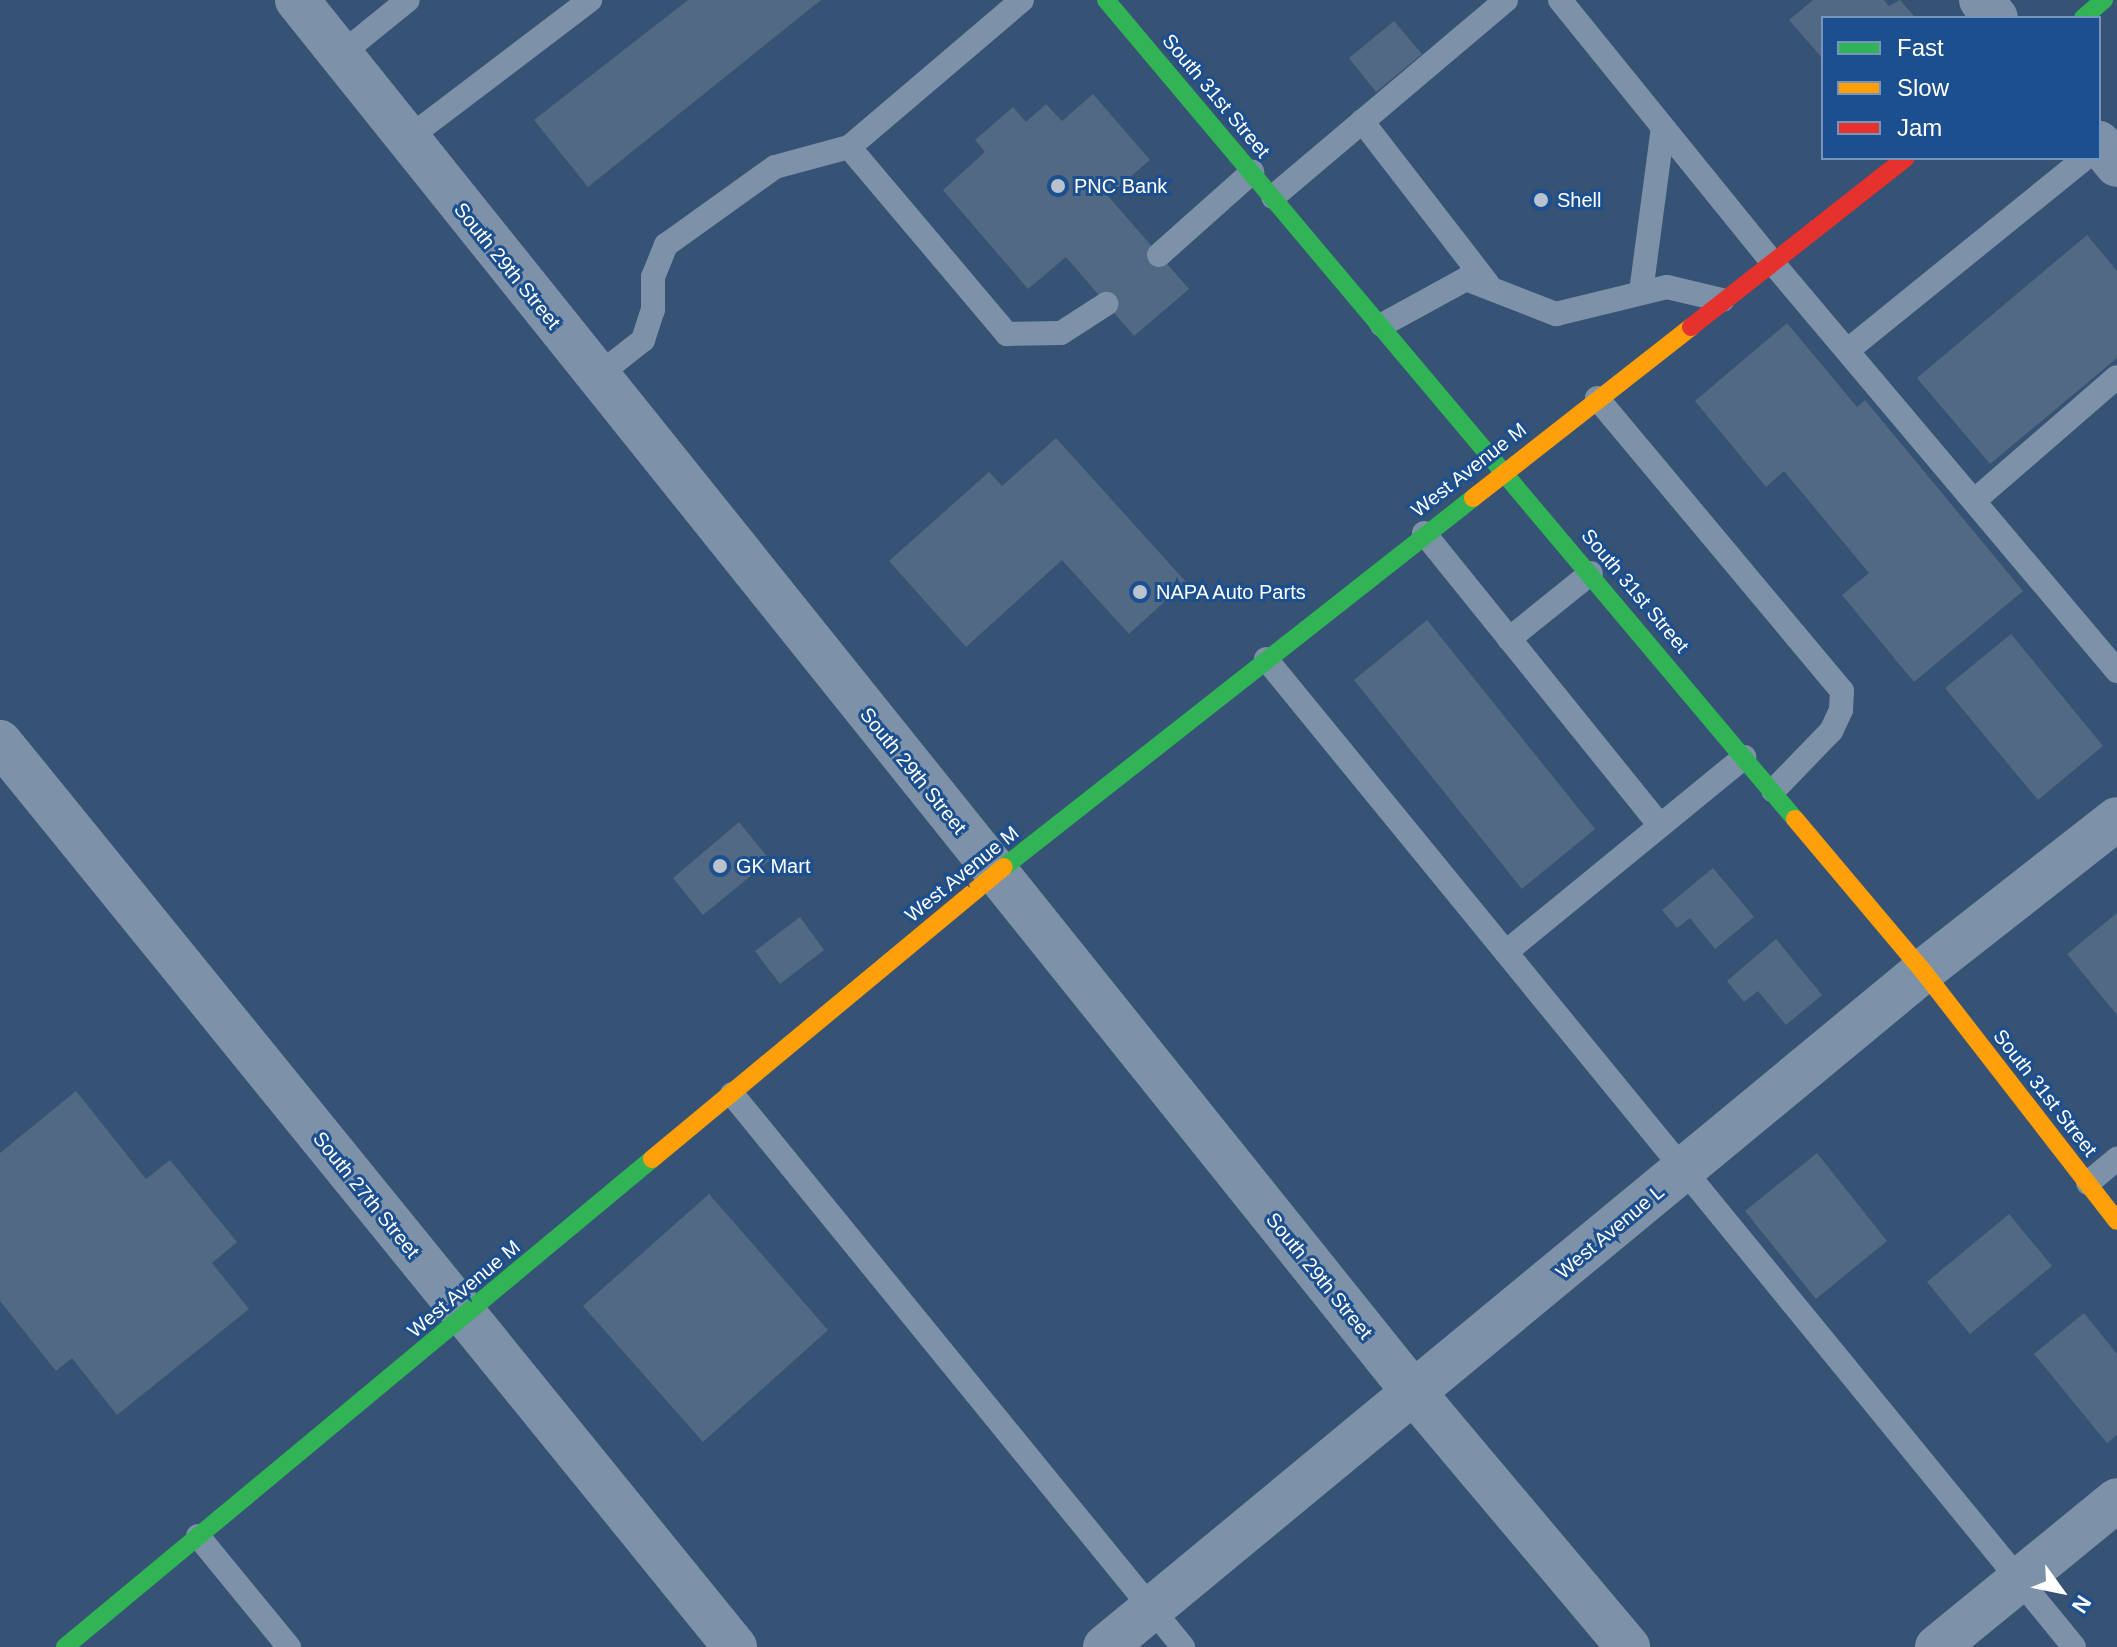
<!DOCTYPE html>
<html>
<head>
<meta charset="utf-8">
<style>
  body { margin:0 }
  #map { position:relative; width:2117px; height:1647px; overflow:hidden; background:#365274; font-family:Helvetica,sans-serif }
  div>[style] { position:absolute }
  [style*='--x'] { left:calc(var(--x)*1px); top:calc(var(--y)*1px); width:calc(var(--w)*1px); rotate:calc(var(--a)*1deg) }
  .building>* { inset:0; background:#526984 }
  .lane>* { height:24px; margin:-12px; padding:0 12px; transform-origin:12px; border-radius:12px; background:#7d92a8 }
  .street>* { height:44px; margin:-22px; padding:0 22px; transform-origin:22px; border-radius:22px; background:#7d92a8 }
  .fast>* { height:18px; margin:-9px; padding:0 9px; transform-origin:9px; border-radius:9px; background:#30b455 }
  .slow>* { height:18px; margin:-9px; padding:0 9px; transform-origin:9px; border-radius:9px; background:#ff9f0a }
  .jam>* { height:18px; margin:-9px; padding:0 9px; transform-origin:9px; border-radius:9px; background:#e5322d }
  .dots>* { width:22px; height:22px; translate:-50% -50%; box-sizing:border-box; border:4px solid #1b4f8f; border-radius:50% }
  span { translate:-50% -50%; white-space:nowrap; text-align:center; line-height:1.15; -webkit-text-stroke:6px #1b4f8f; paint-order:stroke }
  .street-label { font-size:20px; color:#fff }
  .poi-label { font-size:20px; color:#fff }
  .left { translate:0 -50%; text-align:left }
  .legend { position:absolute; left:1821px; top:16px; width:280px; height:144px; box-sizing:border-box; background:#1b4f8f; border:2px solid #7695bc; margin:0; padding:10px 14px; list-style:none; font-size:24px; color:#fff }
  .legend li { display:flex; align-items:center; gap:16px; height:40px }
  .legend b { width:40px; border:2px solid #7695bc }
  .north { position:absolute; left:2021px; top:1551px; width:80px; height:80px; -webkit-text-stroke:6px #1b4f8f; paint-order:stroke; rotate:123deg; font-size:22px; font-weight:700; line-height:32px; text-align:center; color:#fff }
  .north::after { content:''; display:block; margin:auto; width:28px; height:36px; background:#fff; clip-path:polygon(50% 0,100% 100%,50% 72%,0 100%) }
</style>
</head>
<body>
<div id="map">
  <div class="building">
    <i style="clip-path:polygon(688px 0,821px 0,588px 187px,534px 120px)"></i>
    <i style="clip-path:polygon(1813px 0,1884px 0,1889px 6px,1900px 0,1916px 18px,1823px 18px,1823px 59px,1789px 20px)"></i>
    <i style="clip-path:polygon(1394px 21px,1422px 54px,1376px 92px,1349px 58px)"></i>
    <i style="clip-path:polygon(1093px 94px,1150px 160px,1108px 196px,1189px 289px,1134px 336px,1066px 257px,1028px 289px,943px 190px,985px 152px,975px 140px,1013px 107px,1026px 122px,1046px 104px,1062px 121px)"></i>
    <i style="clip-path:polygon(2087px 235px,2117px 271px,2117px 358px,1990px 464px,1917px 378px)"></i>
    <i style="clip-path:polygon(1787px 323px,1857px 407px,1865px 400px,2023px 591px,1914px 682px,1842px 595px,1869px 573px,1784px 471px,1766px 487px,1695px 401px)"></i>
    <i style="clip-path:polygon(1056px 438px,1186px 582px,1129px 634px,1062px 560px,966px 647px,889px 561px,989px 472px,1002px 486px)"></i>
    <i style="clip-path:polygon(1427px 620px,1595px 829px,1522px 889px,1354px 680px)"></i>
    <i style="clip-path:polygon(2011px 634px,2103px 746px,2038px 800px,1945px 688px)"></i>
    <i style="clip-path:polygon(739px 822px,770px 860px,703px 915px,673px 878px)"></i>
    <i style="clip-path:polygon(1713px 868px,1754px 917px,1715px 949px,1690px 918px,1677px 928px,1662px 910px)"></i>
    <i style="clip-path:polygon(2117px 913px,2117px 1015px,2067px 954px)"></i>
    <i style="clip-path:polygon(800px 917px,824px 950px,780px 984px,755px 951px)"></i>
    <i style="clip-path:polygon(1776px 939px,1822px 995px,1786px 1025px,1758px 991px,1744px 1002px,1727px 981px)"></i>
    <i style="clip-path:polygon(76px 1091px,146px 1179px,170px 1160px,237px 1242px,212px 1263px,249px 1309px,117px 1415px,72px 1358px,56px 1371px,0 1301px,0 1153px)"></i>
    <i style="clip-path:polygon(1817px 1153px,1887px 1241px,1816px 1299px,1745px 1211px)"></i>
    <i style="clip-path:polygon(709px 1194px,828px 1330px,703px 1442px,583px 1306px)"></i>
    <i style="clip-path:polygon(2009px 1214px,2052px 1266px,1970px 1334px,1927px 1282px)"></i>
    <i style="clip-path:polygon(2084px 1313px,2117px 1354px,2117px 1435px,2107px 1443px,2034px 1354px)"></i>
  </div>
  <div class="lane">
    <i style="--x:1022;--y:0;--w:227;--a:139.6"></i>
    <i style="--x:849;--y:147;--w:245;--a:49.8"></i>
    <i style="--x:1007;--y:334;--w:54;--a:-1.1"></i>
    <i style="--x:1061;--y:333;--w:54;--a:-32.8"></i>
    <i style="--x:1560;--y:0;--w:337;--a:51"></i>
    <i style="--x:1772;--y:262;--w:535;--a:49.85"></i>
    <i style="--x:340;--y:55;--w:87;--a:-39"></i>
    <i style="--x:1362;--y:121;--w:206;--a:52.3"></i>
    <i style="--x:407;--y:139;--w:230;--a:-37.2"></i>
    <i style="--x:1273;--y:197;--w:305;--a:-40.2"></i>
    <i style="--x:1159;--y:255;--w:125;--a:-41.7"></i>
    <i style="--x:1641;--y:292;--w:166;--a:-82.4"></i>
    <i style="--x:1382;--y:325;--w:96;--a:-28.7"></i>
    <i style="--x:1466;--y:279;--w:97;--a:21.3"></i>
    <i style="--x:1556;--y:314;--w:114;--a:-13.7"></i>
    <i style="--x:1667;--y:287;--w:57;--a:13.3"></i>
    <i style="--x:1848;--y:350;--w:305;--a:-39"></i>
    <i style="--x:596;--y:377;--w:60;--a:-38.2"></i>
    <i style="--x:643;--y:340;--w:32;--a:-72"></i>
    <i style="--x:653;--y:310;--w:33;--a:-90"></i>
    <i style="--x:653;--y:277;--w:35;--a:-68"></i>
    <i style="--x:666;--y:245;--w:134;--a:-35.6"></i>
    <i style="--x:775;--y:167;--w:77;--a:-15.1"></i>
    <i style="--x:1597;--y:398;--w:382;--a:50.1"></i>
    <i style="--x:1842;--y:691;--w:19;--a:93"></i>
    <i style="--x:1841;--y:710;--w:23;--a:115"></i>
    <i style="--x:1831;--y:731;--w:83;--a:134"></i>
    <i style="--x:1975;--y:500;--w:188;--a:-40.9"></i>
    <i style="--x:1424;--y:533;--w:376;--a:51.1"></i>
    <i style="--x:1509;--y:639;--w:105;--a:-38.8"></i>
    <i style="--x:1266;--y:659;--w:1276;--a:50.72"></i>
    <i style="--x:1506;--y:952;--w:308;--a:-39.3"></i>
    <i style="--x:732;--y:1094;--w:714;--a:50.8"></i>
    <i style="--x:2088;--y:1183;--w:38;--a:-40"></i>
    <i style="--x:198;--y:1536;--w:144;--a:50.7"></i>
  </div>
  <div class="street">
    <i style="--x:297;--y:0;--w:1787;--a:51.27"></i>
    <i style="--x:1415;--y:1394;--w:331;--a:49.9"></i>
    <i style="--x:1981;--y:0;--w:23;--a:50"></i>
    <i style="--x:2099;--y:143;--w:28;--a:51"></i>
    <i style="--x:0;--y:742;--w:1166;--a:50.92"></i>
    <i style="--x:1105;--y:1647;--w:1061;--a:-39.57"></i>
    <i style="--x:1923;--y:971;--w:246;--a:-38.1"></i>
    <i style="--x:1937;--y:1647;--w:232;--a:-39.2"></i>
  </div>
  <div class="fast">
    <i style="--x:1106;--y:0;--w:1070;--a:49.93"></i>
    <i style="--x:2083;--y:18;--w:28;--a:-41"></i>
    <i style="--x:1004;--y:867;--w:597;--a:-38.19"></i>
    <i style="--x:65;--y:1647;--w:763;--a:-39.74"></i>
  </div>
  <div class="slow">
    <i style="--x:1473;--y:498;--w:277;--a:-38.1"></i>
    <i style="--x:1795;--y:819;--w:199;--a:49.9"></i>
    <i style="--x:1923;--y:971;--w:316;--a:52.2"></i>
    <i style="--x:652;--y:1159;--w:457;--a:-39.7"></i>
  </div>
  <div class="jam">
    <i style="--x:1691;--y:327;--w:273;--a:-38.2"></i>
  </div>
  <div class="dots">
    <i style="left:1058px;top:186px;background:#b9c2ce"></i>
    <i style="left:1541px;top:200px;background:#b9c2ce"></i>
    <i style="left:1140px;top:592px;background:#b9c2ce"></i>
    <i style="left:720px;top:866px;background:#b9c2ce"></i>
  </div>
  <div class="street-label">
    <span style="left:1216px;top:96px;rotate:50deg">South 31st Street</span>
    <span style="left:507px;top:266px;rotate:51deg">South 29th Street</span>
    <span style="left:1469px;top:470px;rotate:-38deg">West Avenue M</span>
    <span style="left:1635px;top:591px;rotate:50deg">South 31st Street</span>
    <span style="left:913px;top:771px;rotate:51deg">South 29th Street</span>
    <span style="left:962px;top:874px;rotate:-39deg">West Avenue M</span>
    <span style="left:2045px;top:1093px;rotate:52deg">South 31st Street</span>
    <span style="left:366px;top:1195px;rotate:51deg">South 27th Street</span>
    <span style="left:1610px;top:1232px;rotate:-40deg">West Avenue L</span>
    <span style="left:1319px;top:1276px;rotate:51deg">South 29th Street</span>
    <span style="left:464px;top:1289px;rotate:-40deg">West Avenue M</span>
  </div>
  <div class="poi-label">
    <span class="left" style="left:1074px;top:186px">PNC Bank</span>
    <span class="left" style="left:1557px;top:200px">Shell</span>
    <span class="left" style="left:1156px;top:592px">NAPA Auto Parts</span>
    <span class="left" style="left:736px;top:866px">GK Mart</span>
  </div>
  <ul class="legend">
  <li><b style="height:10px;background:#30b455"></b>Fast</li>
  <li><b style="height:10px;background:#ff9f0a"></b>Slow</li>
  <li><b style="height:10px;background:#e5322d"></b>Jam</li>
  </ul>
  <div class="north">N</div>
</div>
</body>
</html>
